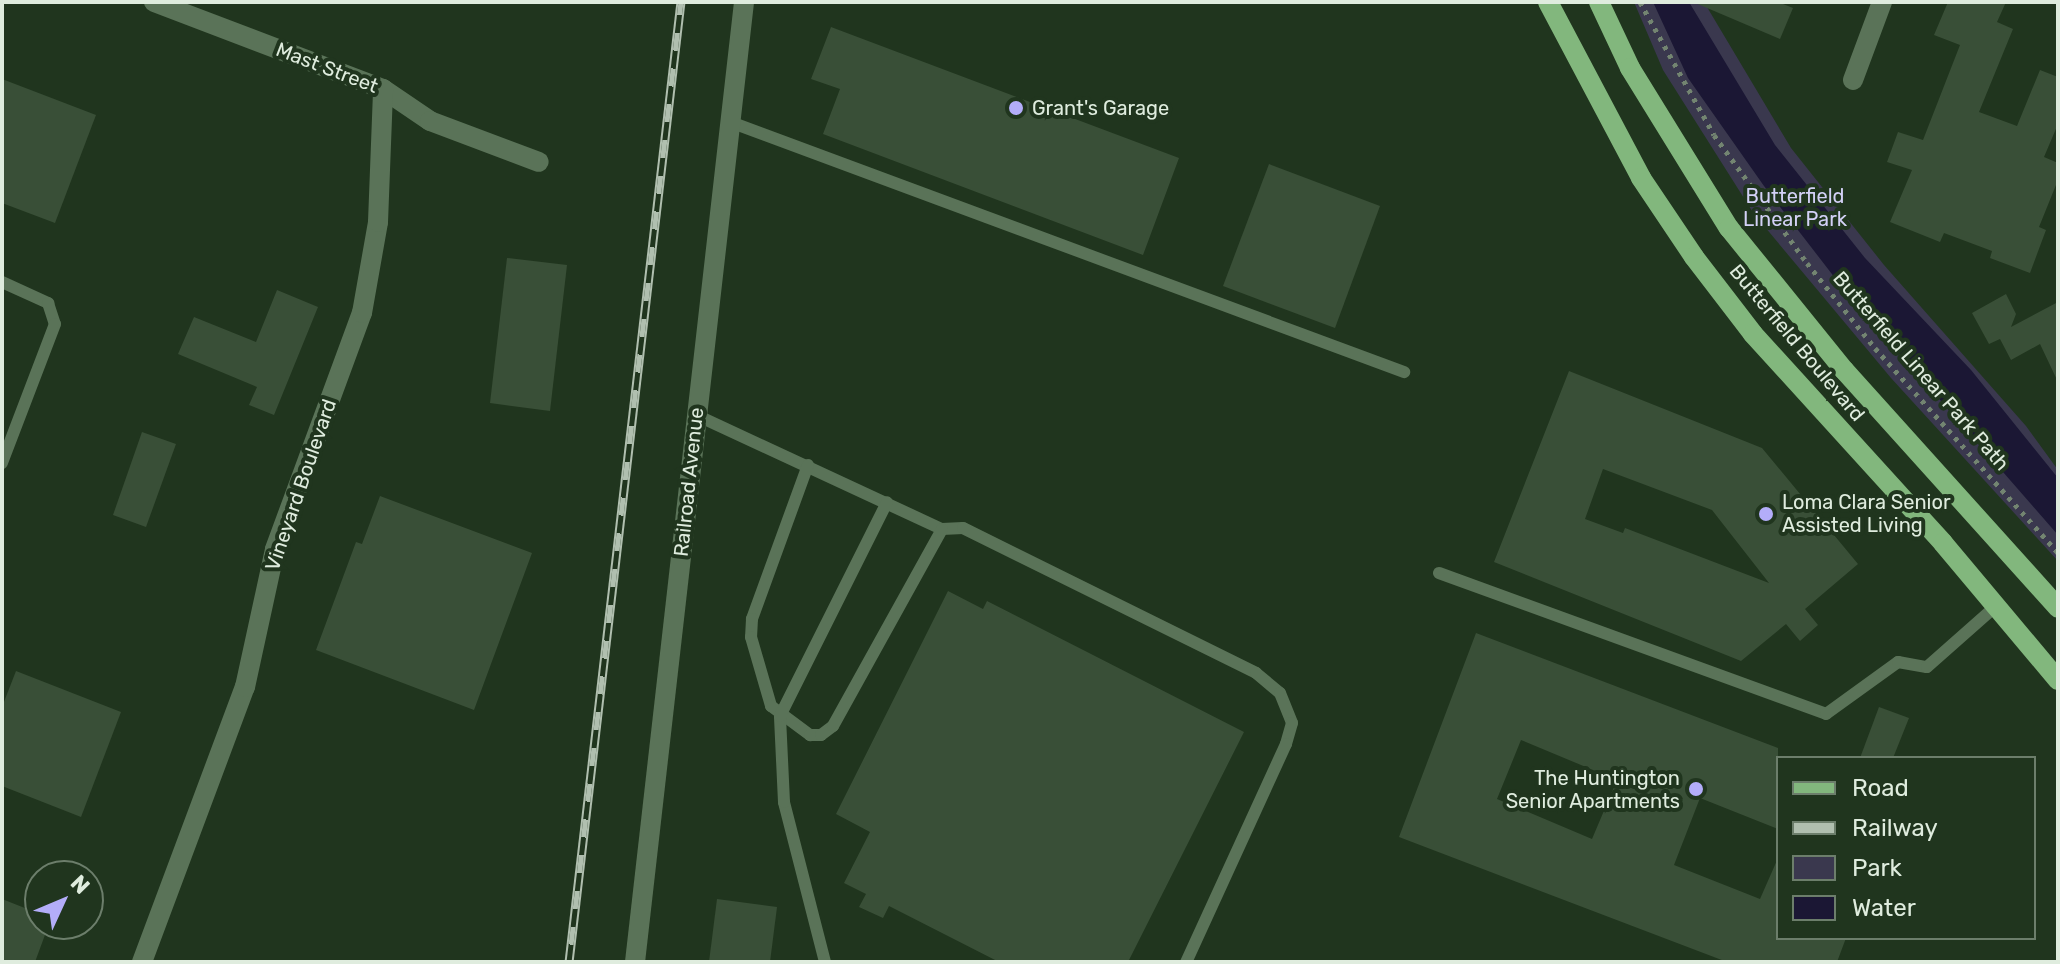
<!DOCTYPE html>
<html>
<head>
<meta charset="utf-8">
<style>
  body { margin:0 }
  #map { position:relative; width:2060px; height:964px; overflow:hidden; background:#20351e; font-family:Rubik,sans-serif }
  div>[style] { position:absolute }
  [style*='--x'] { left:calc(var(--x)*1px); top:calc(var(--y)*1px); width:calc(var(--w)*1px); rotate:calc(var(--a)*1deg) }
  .green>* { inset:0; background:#3a384e }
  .water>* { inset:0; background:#1b1734 }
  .building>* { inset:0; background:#394f37 }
  .path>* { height:5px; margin-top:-2.5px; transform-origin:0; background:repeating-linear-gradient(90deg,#738571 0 4px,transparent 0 10px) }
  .service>* { height:12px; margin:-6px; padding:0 6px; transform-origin:6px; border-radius:6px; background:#5a7358 }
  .minor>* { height:20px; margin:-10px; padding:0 10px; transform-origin:10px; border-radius:10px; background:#5a7358 }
  .tertiary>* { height:20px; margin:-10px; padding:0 10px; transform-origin:10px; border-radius:10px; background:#5a7358 }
  .primary>* { height:20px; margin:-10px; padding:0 10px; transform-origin:10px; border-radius:10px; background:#82b77d }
  .rail>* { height:9px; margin-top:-4.5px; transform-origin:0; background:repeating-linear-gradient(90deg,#20351e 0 18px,#b0bfaf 0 36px); box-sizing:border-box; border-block:2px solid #b0bfaf }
  .dots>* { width:22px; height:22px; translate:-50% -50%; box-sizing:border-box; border:4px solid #20351e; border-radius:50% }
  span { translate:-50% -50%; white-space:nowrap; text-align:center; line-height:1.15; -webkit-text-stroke:8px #20351e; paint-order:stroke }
  .street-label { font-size:20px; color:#dfecde }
  .poi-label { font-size:20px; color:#dfecde }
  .left { translate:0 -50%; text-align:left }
  .right { translate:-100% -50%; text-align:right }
  .park-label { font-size:20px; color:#d3d1f6 }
  .frame { position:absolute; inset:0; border:4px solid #dfecde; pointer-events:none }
  .legend { position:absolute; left:1776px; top:756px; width:260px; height:184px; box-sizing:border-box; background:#20351e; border:2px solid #6c7e6b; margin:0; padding:10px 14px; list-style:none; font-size:24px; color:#dfecde }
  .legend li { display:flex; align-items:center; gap:16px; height:40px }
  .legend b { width:40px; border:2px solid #6c7e6b }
  .north { position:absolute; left:24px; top:860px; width:80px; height:80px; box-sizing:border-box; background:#20351e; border:2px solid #6c7e6b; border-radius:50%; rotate:46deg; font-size:22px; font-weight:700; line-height:32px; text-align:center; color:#dfecde }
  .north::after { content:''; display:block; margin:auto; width:28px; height:36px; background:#b3adf9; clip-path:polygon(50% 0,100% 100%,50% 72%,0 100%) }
</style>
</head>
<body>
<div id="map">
  <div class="green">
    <i style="clip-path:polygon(1634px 2px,1704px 2px,1791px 148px,1884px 265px,2026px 426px,2058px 470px,2058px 561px,1891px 378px,1754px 214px,1663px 70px)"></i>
  </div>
  <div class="water">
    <i style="clip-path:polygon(1653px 2px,1689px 2px,1775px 145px,1865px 258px,1971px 370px,2058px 478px,2058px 535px,1845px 291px,1764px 186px,1688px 78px)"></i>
  </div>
  <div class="building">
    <i style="clip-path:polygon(1693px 2px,1778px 2px,1793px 8px,1780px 39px)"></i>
    <i style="clip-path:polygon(1948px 2px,2006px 2px,1997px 22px,2013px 29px,1979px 112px,2017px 126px,2040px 70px,2058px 77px,2058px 124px,2044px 157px,2058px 163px,2058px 180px,2039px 227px,2046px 230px,2030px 273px,1990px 258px,1992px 251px,1944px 233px,1940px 242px,1890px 222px,1912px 170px,1887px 162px,1898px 132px,1923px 140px,1960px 45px,1934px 35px)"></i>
    <i style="clip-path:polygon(831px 27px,1179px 158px,1143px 255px,823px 134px,840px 89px,811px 79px)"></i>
    <i style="clip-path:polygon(2px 79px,96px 115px,55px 223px,2px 203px)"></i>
    <i style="clip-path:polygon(1269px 164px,1380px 206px,1335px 328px,1223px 286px)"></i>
    <i style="clip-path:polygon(507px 258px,567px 265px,550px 411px,490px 403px)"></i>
    <i style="clip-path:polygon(277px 290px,318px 307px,274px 415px,249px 405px,257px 387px,178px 354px,194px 317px,256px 342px)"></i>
    <i style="clip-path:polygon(2006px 294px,2016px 314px,2011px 327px,2058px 302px,2058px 382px,2040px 344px,2011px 360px,2000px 339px,1989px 344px,1972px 313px)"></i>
    <i style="clip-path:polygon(evenodd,1569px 371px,1762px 448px,1858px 564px,1805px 609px,1818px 625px,1800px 641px,1786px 624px,1741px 661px,1494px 562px,1569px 371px,1603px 469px,1712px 510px,1769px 583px,1625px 528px,1623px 533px,1585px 519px,1603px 469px)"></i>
    <i style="clip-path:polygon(142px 432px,176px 444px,146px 527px,113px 515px)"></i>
    <i style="clip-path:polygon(380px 496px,532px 553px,474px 710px,316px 650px,356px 542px,362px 544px)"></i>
    <i style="clip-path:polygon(948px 591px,983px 609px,987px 601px,1244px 732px,1128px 962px,999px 962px,889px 906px,883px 918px,859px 907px,866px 894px,844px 883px,870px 832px,836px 814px)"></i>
    <i style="clip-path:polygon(evenodd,1476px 633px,1778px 748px,1778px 829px,1700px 798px,1674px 865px,1760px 899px,1778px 858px,1778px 938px,1846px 938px,1837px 962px,1727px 962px,1399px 837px,1476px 633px,1521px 740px,1617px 780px,1592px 839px,1497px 799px,1521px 740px)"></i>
    <i style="clip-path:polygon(16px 671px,121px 712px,81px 817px,2px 786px,2px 707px)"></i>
    <i style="clip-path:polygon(1879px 707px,1909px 718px,1893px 758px,1860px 758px)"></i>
    <i style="clip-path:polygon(2px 899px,40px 914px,40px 924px,49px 924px,35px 962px,2px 962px)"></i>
    <i style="clip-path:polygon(717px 899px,777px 907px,770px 962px,709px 962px)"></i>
  </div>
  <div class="path">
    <i style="--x:1640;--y:2;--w:152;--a:60.9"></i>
    <i style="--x:1714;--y:135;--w:158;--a:54"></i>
    <i style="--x:1807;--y:263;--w:109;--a:51.3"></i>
    <i style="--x:1875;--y:348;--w:275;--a:48.2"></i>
  </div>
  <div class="service">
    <i style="--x:733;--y:123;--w:716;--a:20.36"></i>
    <i style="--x:2;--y:282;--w:51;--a:24.5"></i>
    <i style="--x:48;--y:303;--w:22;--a:72"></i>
    <i style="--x:55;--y:324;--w:149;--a:110.9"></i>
    <i style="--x:696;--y:415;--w:271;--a:24.9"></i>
    <i style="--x:942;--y:529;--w:21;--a:-3"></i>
    <i style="--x:963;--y:528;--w:327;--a:26.3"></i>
    <i style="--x:1256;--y:673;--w:31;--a:40"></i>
    <i style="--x:1280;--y:693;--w:32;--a:68"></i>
    <i style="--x:1292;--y:723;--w:22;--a:106"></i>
    <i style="--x:1286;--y:744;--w:240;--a:114.6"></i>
    <i style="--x:808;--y:465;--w:164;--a:110"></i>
    <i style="--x:752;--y:619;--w:18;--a:93"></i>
    <i style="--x:751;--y:637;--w:72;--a:73.8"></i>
    <i style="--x:771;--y:706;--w:49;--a:36.6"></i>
    <i style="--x:810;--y:735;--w:11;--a:0"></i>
    <i style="--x:821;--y:735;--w:15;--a:-37"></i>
    <i style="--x:833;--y:726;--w:225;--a:-61"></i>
    <i style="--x:1439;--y:573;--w:412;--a:20"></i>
    <i style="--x:1826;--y:714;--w:89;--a:-35.8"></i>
    <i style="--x:1898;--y:662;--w:29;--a:10"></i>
    <i style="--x:1927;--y:667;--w:94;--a:-41.5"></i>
    <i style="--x:825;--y:962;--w:165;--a:-104.4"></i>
    <i style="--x:784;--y:802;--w:86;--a:-92.7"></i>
    <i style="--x:780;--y:716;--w:239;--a:-63.4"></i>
  </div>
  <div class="minor">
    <i style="--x:154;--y:2;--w:245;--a:20.8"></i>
    <i style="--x:383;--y:89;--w:57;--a:34.2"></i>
    <i style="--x:430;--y:121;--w:116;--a:20.6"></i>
    <i style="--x:1853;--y:80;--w:83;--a:-69.6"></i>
    <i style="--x:635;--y:962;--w:966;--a:-83.52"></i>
  </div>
  <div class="tertiary">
    <i style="--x:142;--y:962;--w:294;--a:-69.5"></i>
    <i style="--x:245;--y:687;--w:141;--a:-77.7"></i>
    <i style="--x:275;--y:549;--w:252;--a:-69.8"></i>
    <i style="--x:362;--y:313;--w:92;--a:-80"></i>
    <i style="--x:378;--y:222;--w:133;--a:-87.8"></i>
  </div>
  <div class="primary">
    <i style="--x:1548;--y:2;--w:199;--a:62.1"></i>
    <i style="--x:1641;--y:178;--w:95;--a:56.1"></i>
    <i style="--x:1694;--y:257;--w:97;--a:52.5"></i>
    <i style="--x:1753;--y:334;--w:282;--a:47.7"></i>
    <i style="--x:1943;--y:543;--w:179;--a:50"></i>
    <i style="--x:1599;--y:2;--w:73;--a:64.8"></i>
    <i style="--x:1630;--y:68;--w:188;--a:58.3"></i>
    <i style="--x:1729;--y:228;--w:183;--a:51"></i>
    <i style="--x:1844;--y:370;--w:320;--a:48"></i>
  </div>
  <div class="rail">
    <i style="--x:569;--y:962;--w:967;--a:-83.35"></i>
  </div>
  <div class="dots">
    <i style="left:1016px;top:108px;background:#b3adf9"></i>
    <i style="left:1766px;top:514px;background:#b3adf9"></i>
    <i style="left:1696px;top:789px;background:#b3adf9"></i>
  </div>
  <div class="street-label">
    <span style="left:327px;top:68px;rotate:21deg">Mast Street</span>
    <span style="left:1797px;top:343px;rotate:50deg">Butterfield Boulevard</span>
    <span style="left:1921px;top:371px;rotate:49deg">Butterfield Linear Park Path</span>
    <span style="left:689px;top:482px;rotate:-84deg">Railroad Avenue</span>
    <span style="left:301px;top:485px;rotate:-71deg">Vineyard Boulevard</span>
  </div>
  <div class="poi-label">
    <span class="left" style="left:1032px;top:108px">Grant's Garage</span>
    <span class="left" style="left:1782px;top:514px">Loma Clara Senior<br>Assisted Living</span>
    <span class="right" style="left:1680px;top:790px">The Huntington<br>Senior Apartments</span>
  </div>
  <div class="park-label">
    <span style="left:1795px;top:208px">Butterfield<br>Linear Park</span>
  </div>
  <div class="frame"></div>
  <ul class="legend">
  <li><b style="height:10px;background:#82b77d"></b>Road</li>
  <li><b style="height:10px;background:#b0bfaf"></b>Railway</li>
  <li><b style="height:22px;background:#3a384e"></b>Park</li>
  <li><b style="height:22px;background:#1b1734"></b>Water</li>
  </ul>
  <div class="north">N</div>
</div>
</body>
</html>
